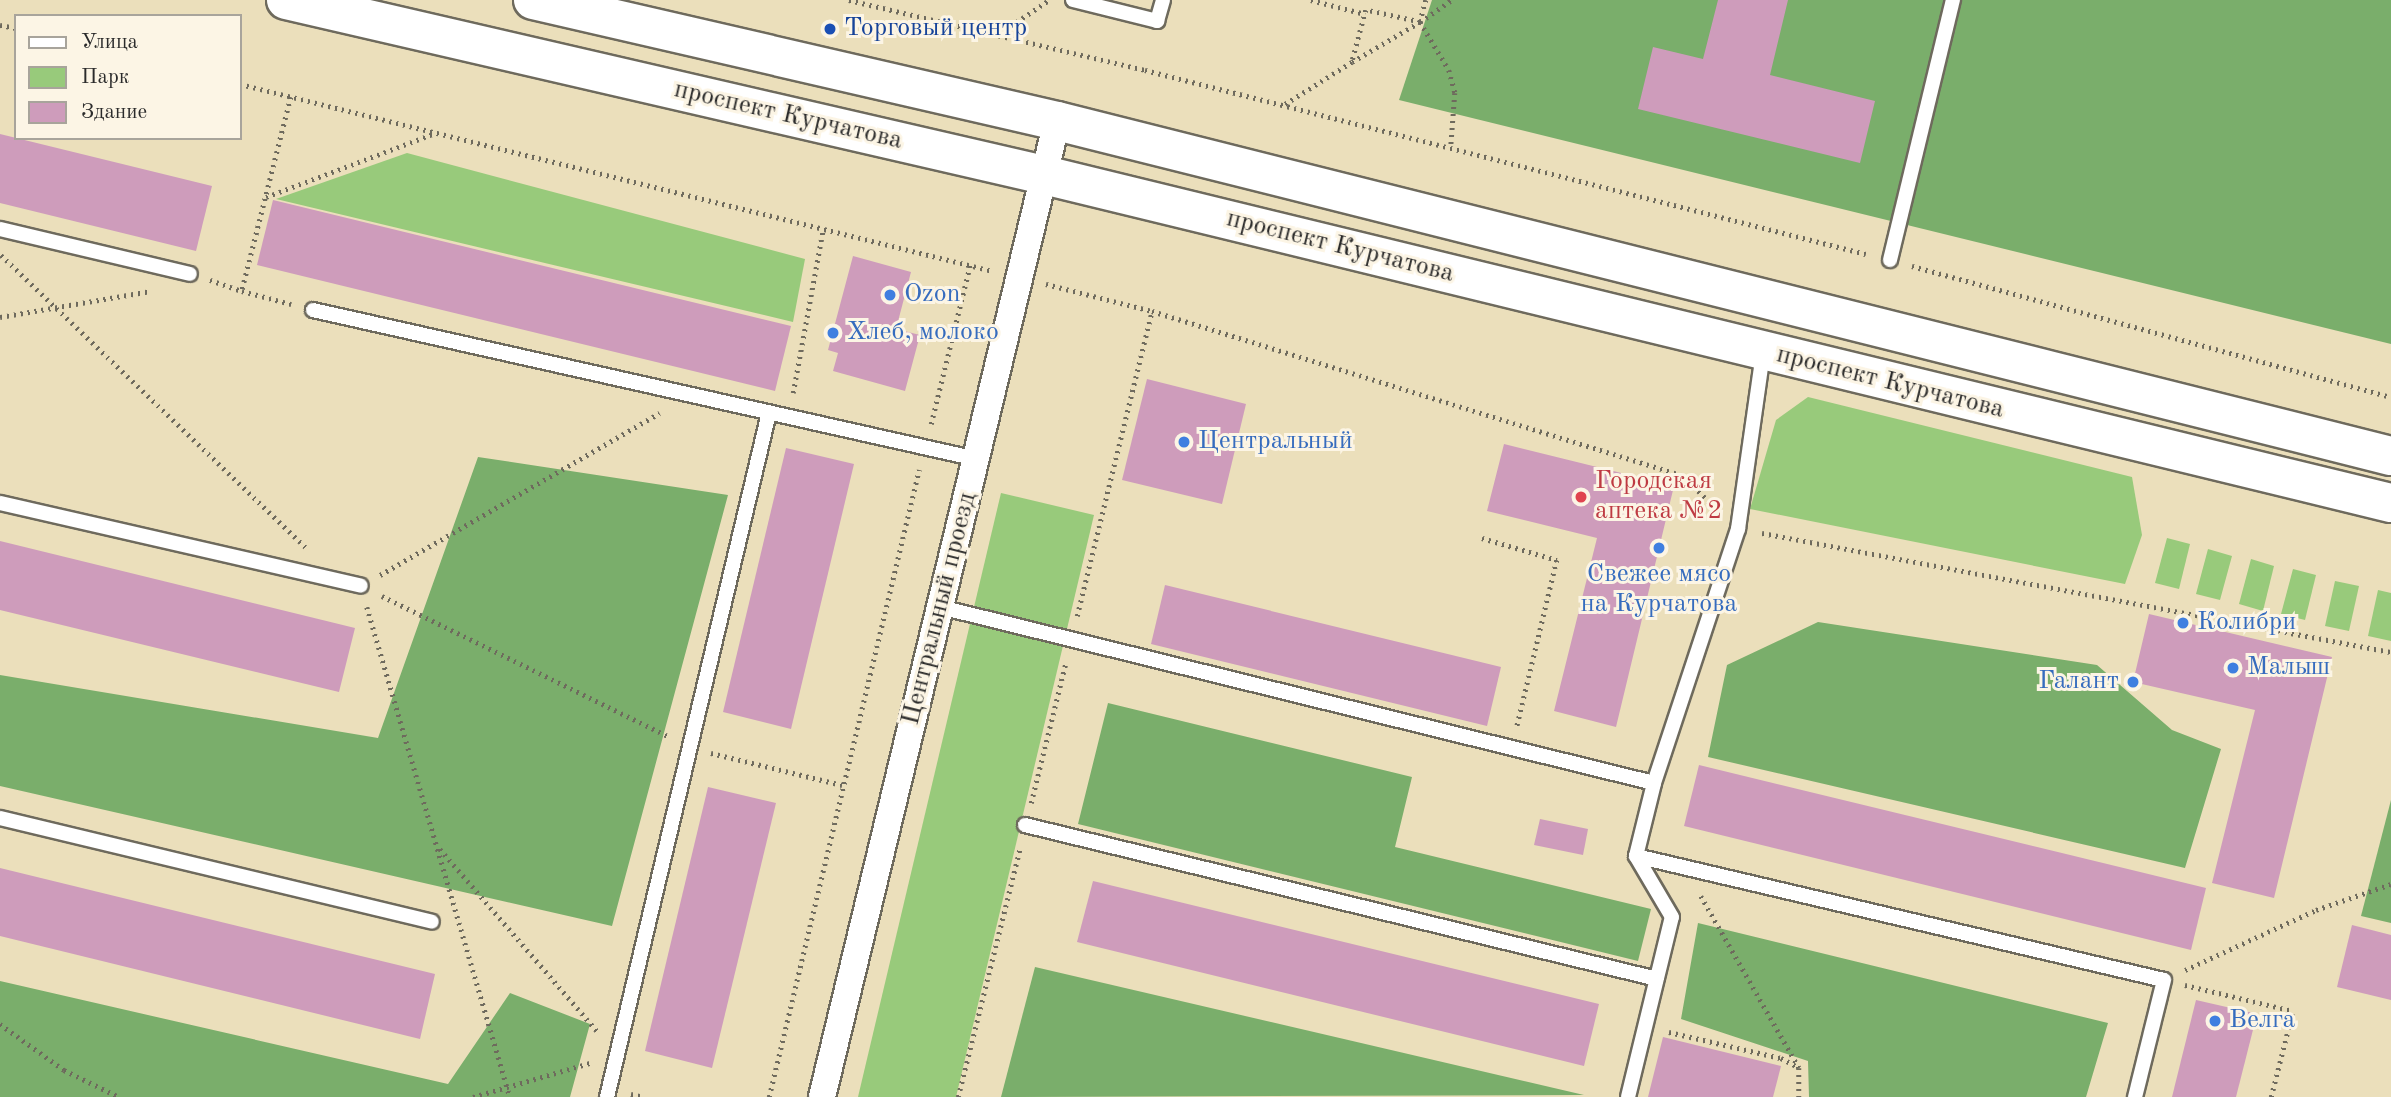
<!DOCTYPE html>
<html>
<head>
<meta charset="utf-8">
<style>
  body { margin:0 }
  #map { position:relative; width:2391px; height:1097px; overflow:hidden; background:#ebdfbb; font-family:"Old Standard TT",serif }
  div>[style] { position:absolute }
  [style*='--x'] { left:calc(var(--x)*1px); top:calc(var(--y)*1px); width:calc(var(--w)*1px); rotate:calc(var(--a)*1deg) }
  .green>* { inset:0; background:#98ca7b }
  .forest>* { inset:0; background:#7aae6b }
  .building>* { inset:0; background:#ce9cbb }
  .path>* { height:4.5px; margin-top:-2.25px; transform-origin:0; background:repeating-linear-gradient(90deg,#6e6a5d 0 2px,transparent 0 7px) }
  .roads { filter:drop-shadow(2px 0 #6e6a5d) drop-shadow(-2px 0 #6e6a5d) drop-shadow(0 2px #6e6a5d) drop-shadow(0 -2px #6e6a5d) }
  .lane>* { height:14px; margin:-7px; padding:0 7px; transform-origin:7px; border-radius:7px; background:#fff }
  .street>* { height:26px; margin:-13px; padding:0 13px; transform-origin:13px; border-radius:13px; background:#fff }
  .secondary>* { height:38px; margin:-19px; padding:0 19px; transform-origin:19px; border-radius:19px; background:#fff }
  .dots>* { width:19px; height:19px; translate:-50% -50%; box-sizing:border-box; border:4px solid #fcf5e5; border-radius:50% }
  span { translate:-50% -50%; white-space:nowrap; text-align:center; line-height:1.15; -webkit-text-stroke:6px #fcf5e5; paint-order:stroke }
  .transit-label { font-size:26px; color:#164399 }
  .left { translate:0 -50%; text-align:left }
  .street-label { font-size:26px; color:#2b2b2b }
  .shop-label { font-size:26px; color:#366cbe }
  .right { translate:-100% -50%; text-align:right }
  .health-label { font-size:26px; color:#be3a42 }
  .legend { position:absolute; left:14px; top:14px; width:228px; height:126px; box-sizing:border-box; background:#fcf5e5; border:2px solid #a8a49b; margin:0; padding:9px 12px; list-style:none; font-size:21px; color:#2b2b2b }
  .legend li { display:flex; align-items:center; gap:14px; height:35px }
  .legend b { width:35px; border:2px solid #a8a49b }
</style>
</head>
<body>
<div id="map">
  <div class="green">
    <i style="clip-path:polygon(407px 153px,805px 259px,793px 322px,276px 199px)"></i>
    <i style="clip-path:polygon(1808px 397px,2132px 477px,2142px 535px,2125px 584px,1750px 509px,1776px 420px)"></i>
    <i style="clip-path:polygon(1001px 493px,1094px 515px,956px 1097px,858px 1097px)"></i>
    <i style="clip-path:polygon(2167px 538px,2190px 544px,2179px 589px,2155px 583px)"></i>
    <i style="clip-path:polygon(2208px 549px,2232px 556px,2220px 600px,2196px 594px)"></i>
    <i style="clip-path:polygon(2251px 559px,2274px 566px,2263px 611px,2239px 604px)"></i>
    <i style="clip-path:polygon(2293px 569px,2316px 575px,2305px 620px,2281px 614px)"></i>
    <i style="clip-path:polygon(2335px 581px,2359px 586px,2349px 631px,2325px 626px)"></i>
    <i style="clip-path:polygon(2378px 590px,2391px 593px,2391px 641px,2368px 636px)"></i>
  </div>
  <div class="forest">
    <i style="clip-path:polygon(1432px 0,2391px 0,2391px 344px,1399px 100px)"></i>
    <i style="clip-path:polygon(478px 457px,728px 495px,612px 926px,0 786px,0 675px,378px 738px)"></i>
    <i style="clip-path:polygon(1818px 622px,2097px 665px,2172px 730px,2221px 749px,2185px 868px,1708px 757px,1727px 665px)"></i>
    <i style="clip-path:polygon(1108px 703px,1412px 777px,1395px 847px,1651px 909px,1638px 961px,1078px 824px)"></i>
    <i style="clip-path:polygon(2391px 800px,2391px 923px,2361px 916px)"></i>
    <i style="clip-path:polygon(1698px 923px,2108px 1023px,2086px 1097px,1809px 1097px,1808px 1061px,1681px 1019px)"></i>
    <i style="clip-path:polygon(1035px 967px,1584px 1095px,1001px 1097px)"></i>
    <i style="clip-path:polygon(0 981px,448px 1084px,510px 993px,590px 1024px,570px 1097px,0 1097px)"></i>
  </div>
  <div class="building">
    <i style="clip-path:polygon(1718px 0,1788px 0,1770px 75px,1875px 101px,1860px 163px,1638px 109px,1653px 47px,1703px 59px)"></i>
    <i style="clip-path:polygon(0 134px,212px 186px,196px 251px,0 203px)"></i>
    <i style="clip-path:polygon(273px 200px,791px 326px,775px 391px,257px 265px)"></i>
    <i style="clip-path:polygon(853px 256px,911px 272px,896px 329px,920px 335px,905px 391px,833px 371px,838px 353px,828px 350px)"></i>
    <i style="clip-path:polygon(1147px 379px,1246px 404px,1222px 504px,1122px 480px)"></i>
    <i style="clip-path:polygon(1504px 444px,1674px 486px,1616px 727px,1554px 711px,1597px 538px,1487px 511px)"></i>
    <i style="clip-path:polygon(786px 448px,854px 464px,791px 729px,723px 712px)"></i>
    <i style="clip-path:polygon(0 541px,355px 628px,339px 692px,0 610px)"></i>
    <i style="clip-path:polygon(1165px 585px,1501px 667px,1487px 726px,1151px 644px)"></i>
    <i style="clip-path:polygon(2149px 614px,2332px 657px,2274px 898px,2212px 883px,2255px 710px,2133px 682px)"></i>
    <i style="clip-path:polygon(1699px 765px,2206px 888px,2191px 950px,1684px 826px)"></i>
    <i style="clip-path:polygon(708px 787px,776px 803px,712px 1068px,645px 1051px)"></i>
    <i style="clip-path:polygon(1540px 819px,1588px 829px,1583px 855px,1534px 845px)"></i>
    <i style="clip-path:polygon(0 868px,435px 974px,420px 1039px,0 936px)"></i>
    <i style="clip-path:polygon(1093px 881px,1599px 1004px,1584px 1066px,1077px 942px)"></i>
    <i style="clip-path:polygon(2352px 925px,2391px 935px,2391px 1000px,2337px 987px)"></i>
    <i style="clip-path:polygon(2196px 1000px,2257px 1014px,2236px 1097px,2172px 1097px)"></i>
    <i style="clip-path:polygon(1663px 1037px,1781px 1066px,1773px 1097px,1648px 1097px)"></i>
  </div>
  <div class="path">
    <i style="--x:849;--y:0;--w:304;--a:13.3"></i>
    <i style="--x:1145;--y:70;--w:744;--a:14.32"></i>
    <i style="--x:1311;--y:0;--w:56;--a:14.5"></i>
    <i style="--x:1426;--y:0;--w:23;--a:105"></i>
    <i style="--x:1420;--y:22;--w:56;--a:58.9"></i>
    <i style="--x:1449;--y:70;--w:24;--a:75"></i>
    <i style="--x:1455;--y:93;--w:53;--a:94.3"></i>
    <i style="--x:1420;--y:22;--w:55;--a:-167.5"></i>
    <i style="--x:1366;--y:10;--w:54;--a:105.1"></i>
    <i style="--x:1352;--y:62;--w:79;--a:-30.5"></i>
    <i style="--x:1420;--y:22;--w:38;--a:-35"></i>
    <i style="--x:0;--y:25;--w:16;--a:11"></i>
    <i style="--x:999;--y:34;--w:60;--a:-34.2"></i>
    <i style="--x:240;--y:84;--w:776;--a:13.95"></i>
    <i style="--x:291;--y:97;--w:200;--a:104.2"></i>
    <i style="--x:242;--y:291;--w:51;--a:14.9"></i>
    <i style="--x:1285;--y:104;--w:79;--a:-32.1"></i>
    <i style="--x:266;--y:197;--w:181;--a:-20.7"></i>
    <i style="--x:1;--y:255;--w:422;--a:43.8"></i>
    <i style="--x:1912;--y:266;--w:497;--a:15.3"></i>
    <i style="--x:210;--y:280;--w:34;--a:19"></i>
    <i style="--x:1046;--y:284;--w:109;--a:14.3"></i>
    <i style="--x:1152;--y:311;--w:557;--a:17.23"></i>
    <i style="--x:1684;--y:476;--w:49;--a:45.8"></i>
    <i style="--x:0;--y:317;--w:153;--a:-9.8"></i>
    <i style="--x:793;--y:393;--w:167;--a:-79.6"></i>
    <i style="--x:931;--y:424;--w:164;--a:-76.2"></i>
    <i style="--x:1762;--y:533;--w:640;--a:10.71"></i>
    <i style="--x:1482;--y:538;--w:78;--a:16.3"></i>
    <i style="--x:1557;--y:560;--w:172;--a:103.5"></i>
    <i style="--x:380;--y:575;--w:323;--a:-30.1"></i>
    <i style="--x:382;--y:596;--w:321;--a:26.1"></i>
    <i style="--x:367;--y:607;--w:510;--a:73.73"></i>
    <i style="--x:1077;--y:616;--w:314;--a:-76.2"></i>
    <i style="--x:711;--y:753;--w:135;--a:13.7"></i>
    <i style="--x:1031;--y:803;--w:145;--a:-76.1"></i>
    <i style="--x:440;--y:849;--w:243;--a:49.2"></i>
    <i style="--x:1701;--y:896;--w:198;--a:60.3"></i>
    <i style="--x:1799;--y:1068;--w:29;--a:90"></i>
    <i style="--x:2185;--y:970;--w:144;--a:-24.6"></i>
    <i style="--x:2316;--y:910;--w:79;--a:-19.1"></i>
    <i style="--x:2185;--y:985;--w:111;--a:13.5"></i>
    <i style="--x:0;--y:1024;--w:79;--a:35.7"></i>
    <i style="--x:64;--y:1070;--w:61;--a:26.1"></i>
    <i style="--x:1669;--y:1032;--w:115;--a:13.1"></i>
    <i style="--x:1781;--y:1058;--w:19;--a:28"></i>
    <i style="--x:631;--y:1094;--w:13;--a:13"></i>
    <i style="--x:473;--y:1097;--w:122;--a:-16.2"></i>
    <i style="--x:769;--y:1097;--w:645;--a:-76.55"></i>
    <i style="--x:958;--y:1097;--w:256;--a:-76"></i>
    <i style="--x:2271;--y:1097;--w:86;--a:-75.8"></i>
  </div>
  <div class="roads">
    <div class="lane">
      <i style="--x:1073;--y:0;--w:87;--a:14"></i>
      <i style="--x:1157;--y:21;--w:22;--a:-74"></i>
      <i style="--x:0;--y:229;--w:195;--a:13.3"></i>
      <i style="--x:1890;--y:260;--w:268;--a:-76.4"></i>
      <i style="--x:313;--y:310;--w:681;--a:12.65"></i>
      <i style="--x:0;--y:503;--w:370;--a:12.9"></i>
      <i style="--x:940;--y:607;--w:735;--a:13.85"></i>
      <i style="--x:0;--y:818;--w:444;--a:13.5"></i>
      <i style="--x:1025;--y:825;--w:650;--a:13.69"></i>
      <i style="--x:1636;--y:856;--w:542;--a:13.22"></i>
      <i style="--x:2164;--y:980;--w:121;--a:103.9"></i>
      <i style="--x:607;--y:1097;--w:703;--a:-76.68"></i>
      <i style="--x:1628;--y:1097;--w:185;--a:-76.3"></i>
      <i style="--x:1672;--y:917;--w:71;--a:-120.5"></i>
      <i style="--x:1636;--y:856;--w:75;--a:-76.1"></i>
      <i style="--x:1654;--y:783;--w:268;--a:-71.7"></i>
      <i style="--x:1738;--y:529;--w:178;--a:-81.9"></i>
    </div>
    <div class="street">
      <i style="--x:822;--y:1097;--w:1004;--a:-76.46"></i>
    </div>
    <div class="secondary">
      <i style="--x:286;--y:0;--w:778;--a:13"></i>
      <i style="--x:1044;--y:175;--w:1386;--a:13.69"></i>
      <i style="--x:533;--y:0;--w:538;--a:13"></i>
      <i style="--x:1057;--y:121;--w:1375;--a:14.1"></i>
    </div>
  </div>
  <div class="dots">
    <i style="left:830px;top:29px;background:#1a4fb4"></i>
    <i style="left:890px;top:295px;background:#3f7fe0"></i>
    <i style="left:833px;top:333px;background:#3f7fe0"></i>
    <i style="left:1184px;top:442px;background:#3f7fe0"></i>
    <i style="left:1581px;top:497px;background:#e0444e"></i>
    <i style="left:1659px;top:548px;background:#3f7fe0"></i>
    <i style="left:2183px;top:623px;background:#3f7fe0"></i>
    <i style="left:2233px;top:668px;background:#3f7fe0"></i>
    <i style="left:2133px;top:682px;background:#3f7fe0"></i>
    <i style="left:2215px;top:1021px;background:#3f7fe0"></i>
  </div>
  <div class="transit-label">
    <span class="left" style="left:844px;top:29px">Торговый центр</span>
  </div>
  <div class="street-label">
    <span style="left:788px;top:116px;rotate:13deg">проспект Курчатова</span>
    <span style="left:1340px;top:247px;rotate:14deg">проспект Курчатова</span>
    <span style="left:1890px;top:383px;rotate:14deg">проспект Курчатова</span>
    <span style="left:940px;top:609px;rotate:-76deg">Центральный проезд</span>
  </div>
  <div class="shop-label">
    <span class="left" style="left:904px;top:295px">Ozon</span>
    <span class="left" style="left:847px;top:333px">Хлеб, молоко</span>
    <span class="left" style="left:1198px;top:442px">Центральный</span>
    <span style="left:1659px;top:590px">Свежее мясо<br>на Курчатова</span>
    <span class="left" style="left:2197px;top:623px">Колибри</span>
    <span class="left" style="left:2247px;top:668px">Малыш</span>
    <span class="right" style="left:2119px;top:682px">Галант</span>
    <span class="left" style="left:2229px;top:1021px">Велга</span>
  </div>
  <div class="health-label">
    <span class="left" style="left:1595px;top:497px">Городская<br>аптека №2</span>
  </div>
  <ul class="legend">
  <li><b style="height:9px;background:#fff"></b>Улица</li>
  <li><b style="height:19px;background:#98ca7b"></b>Парк</li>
  <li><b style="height:19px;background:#ce9cbb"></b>Здание</li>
  </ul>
</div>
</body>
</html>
